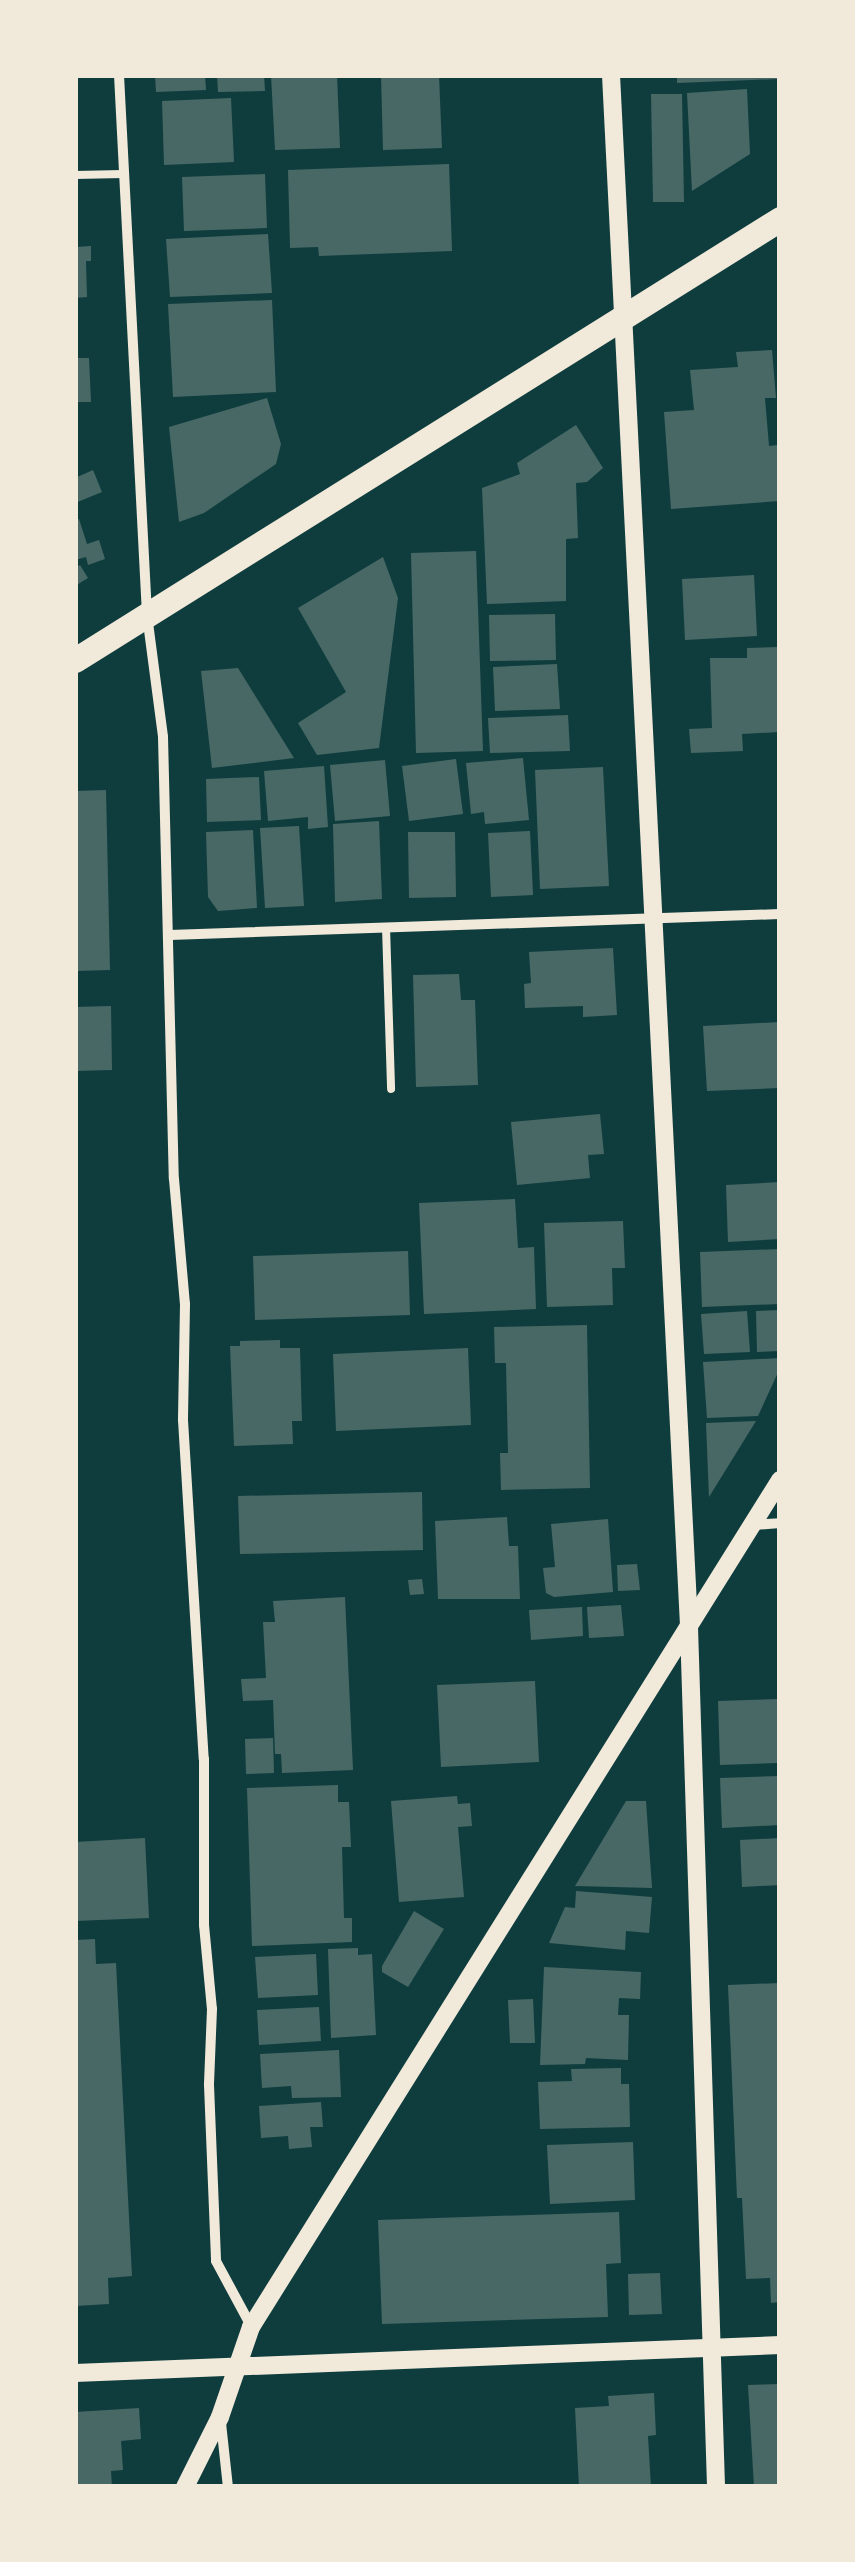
<!DOCTYPE html>
<html>
<head>
<meta charset="utf-8">
<style>
  body { margin:0 }
  #map { position:relative; width:855px; height:2562px; overflow:hidden; background:#0f3d3e; font-family:"Space Grotesk",sans-serif }
  div>[style] { position:absolute }
  [style*='--x'] { left:calc(var(--x)*1px); top:calc(var(--y)*1px); width:calc(var(--w)*1px); rotate:calc(var(--a)*1deg) }
  .building>* { inset:0; background:#486865 }
  .service>* { height:8px; margin:-4px; padding:0 4px; transform-origin:4px; border-radius:4px; background:#f1e9da }
  .minor>* { height:10px; margin:-5px; padding:0 5px; transform-origin:5px; border-radius:5px; background:#f1e9da }
  .tertiary>* { height:18px; margin:-9px; padding:0 9px; transform-origin:9px; border-radius:9px; background:#f1e9da }
  .primary>* { height:25px; margin:-12.5px; padding:0 12.5px; transform-origin:12.5px; border-radius:12.5px; background:#f1e9da }
  span { translate:-50% -50%; white-space:nowrap; text-align:center; line-height:1.15; -webkit-text-stroke:9px #f1e9da; paint-order:stroke }
  .frame { position:absolute; inset:0; border:78px solid #f1e9da; pointer-events:none }
</style>
</head>
<body>
<div id="map">
  <div class="building">
    <i style="clip-path:polygon(155px 75px,205px 75px,206px 90px,156px 92px)"></i>
    <i style="clip-path:polygon(217px 75px,264px 75px,265px 91px,218px 92px)"></i>
    <i style="clip-path:polygon(271px 75px,337px 75px,340px 148px,275px 150px)"></i>
    <i style="clip-path:polygon(381px 75px,439px 75px,442px 148px,383px 150px)"></i>
    <i style="clip-path:polygon(677px 75px,780px 75px,780px 79px,677px 83px)"></i>
    <i style="clip-path:polygon(747px 89px,750px 154px,692px 191px,687px 93px)"></i>
    <i style="clip-path:polygon(651px 94px,682px 94px,684px 202px,653px 202px)"></i>
    <i style="clip-path:polygon(231px 98px,234px 162px,164px 165px,162px 101px)"></i>
    <i style="clip-path:polygon(449px 164px,452px 251px,319px 256px,318px 247px,290px 248px,288px 170px)"></i>
    <i style="clip-path:polygon(265px 174px,267px 228px,184px 231px,182px 177px)"></i>
    <i style="clip-path:polygon(268px 234px,272px 293px,170px 297px,166px 239px)"></i>
    <i style="clip-path:polygon(91px 246px,91px 261px,86px 261px,87px 297px,75px 298px,75px 247px)"></i>
    <i style="clip-path:polygon(272px 300px,276px 392px,173px 397px,168px 304px)"></i>
    <i style="clip-path:polygon(772px 350px,776px 398px,765px 398px,769px 446px,778px 445px,780px 501px,671px 509px,664px 412px,694px 410px,690px 370px,738px 367px,736px 352px)"></i>
    <i style="clip-path:polygon(75px 358px,89px 358px,91px 402px,75px 402px)"></i>
    <i style="clip-path:polygon(267px 398px,281px 444px,276px 464px,204px 513px,179px 522px,169px 427px)"></i>
    <i style="clip-path:polygon(576px 425px,603px 468px,587px 482px,576px 483px,578px 538px,566px 539px,566px 601px,487px 604px,482px 488px,520px 474px,517px 463px)"></i>
    <i style="clip-path:polygon(93px 470px,102px 492px,75px 503px,75px 478px)"></i>
    <i style="clip-path:polygon(79px 519px,87px 544px,99px 540px,105px 559px,88px 565px,86px 557px,75px 560px,75px 520px)"></i>
    <i style="clip-path:polygon(476px 551px,483px 751px,416px 753px,411px 553px)"></i>
    <i style="clip-path:polygon(383px 557px,398px 598px,379px 748px,317px 755px,298px 723px,346px 692px,298px 608px)"></i>
    <i style="clip-path:polygon(80px 565px,88px 578px,75px 586px,75px 568px)"></i>
    <i style="clip-path:polygon(754px 575px,757px 636px,685px 640px,682px 579px)"></i>
    <i style="clip-path:polygon(555px 614px,556px 660px,490px 661px,489px 615px)"></i>
    <i style="clip-path:polygon(780px 647px,780px 732px,742px 734px,743px 751px,691px 753px,689px 729px,712px 728px,710px 658px,747px 658px,747px 648px)"></i>
    <i style="clip-path:polygon(557px 664px,560px 709px,495px 711px,493px 667px)"></i>
    <i style="clip-path:polygon(238px 668px,294px 758px,212px 768px,201px 671px)"></i>
    <i style="clip-path:polygon(568px 715px,570px 751px,490px 753px,488px 718px)"></i>
    <i style="clip-path:polygon(523px 758px,529px 820px,485px 824px,484px 812px,471px 814px,466px 763px)"></i>
    <i style="clip-path:polygon(456px 759px,463px 814px,409px 821px,402px 766px)"></i>
    <i style="clip-path:polygon(385px 760px,390px 816px,335px 821px,330px 765px)"></i>
    <i style="clip-path:polygon(324px 766px,328px 827px,308px 829px,308px 817px,268px 821px,264px 771px)"></i>
    <i style="clip-path:polygon(603px 767px,609px 886px,540px 889px,535px 770px)"></i>
    <i style="clip-path:polygon(259px 777px,261px 820px,207px 822px,206px 779px)"></i>
    <i style="clip-path:polygon(106px 790px,110px 970px,75px 971px,75px 791px)"></i>
    <i style="clip-path:polygon(379px 821px,382px 899px,335px 902px,333px 824px)"></i>
    <i style="clip-path:polygon(299px 826px,304px 906px,265px 908px,260px 828px)"></i>
    <i style="clip-path:polygon(253px 830px,257px 908px,218px 911px,208px 897px,206px 832px)"></i>
    <i style="clip-path:polygon(530px 831px,533px 895px,491px 897px,488px 833px)"></i>
    <i style="clip-path:polygon(408px 832px,455px 832px,456px 897px,409px 898px)"></i>
    <i style="clip-path:polygon(613px 948px,617px 1015px,583px 1017px,583px 1006px,525px 1008px,524px 984px,531px 983px,529px 952px)"></i>
    <i style="clip-path:polygon(459px 974px,461px 1000px,475px 1000px,478px 1085px,416px 1087px,413px 975px)"></i>
    <i style="clip-path:polygon(111px 1006px,112px 1070px,75px 1071px,75px 1007px)"></i>
    <i style="clip-path:polygon(780px 1022px,780px 1088px,707px 1091px,703px 1026px)"></i>
    <i style="clip-path:polygon(600px 1114px,604px 1154px,588px 1155px,590px 1178px,517px 1185px,511px 1122px)"></i>
    <i style="clip-path:polygon(780px 1182px,780px 1239px,728px 1242px,726px 1185px)"></i>
    <i style="clip-path:polygon(515px 1199px,518px 1248px,534px 1247px,536px 1309px,424px 1314px,419px 1203px)"></i>
    <i style="clip-path:polygon(623px 1221px,625px 1268px,612px 1268px,613px 1305px,547px 1307px,544px 1223px)"></i>
    <i style="clip-path:polygon(780px 1249px,780px 1304px,702px 1307px,700px 1252px)"></i>
    <i style="clip-path:polygon(408px 1251px,410px 1315px,255px 1320px,253px 1256px)"></i>
    <i style="clip-path:polygon(780px 1310px,780px 1351px,757px 1352px,756px 1311px)"></i>
    <i style="clip-path:polygon(747px 1311px,750px 1352px,704px 1354px,701px 1314px)"></i>
    <i style="clip-path:polygon(587px 1325px,590px 1488px,501px 1490px,500px 1453px,508px 1453px,506px 1363px,495px 1363px,494px 1327px)"></i>
    <i style="clip-path:polygon(280px 1340px,280px 1348px,300px 1348px,302px 1421px,292px 1421px,293px 1444px,234px 1446px,230px 1346px,240px 1346px,240px 1341px)"></i>
    <i style="clip-path:polygon(468px 1348px,471px 1425px,336px 1431px,333px 1354px)"></i>
    <i style="clip-path:polygon(780px 1358px,780px 1368px,758px 1416px,707px 1418px,703px 1362px)"></i>
    <i style="clip-path:polygon(756px 1421px,709px 1497px,706px 1423px)"></i>
    <i style="clip-path:polygon(422px 1492px,423px 1550px,240px 1554px,238px 1496px)"></i>
    <i style="clip-path:polygon(507px 1517px,509px 1546px,518px 1546px,520px 1599px,438px 1599px,435px 1521px)"></i>
    <i style="clip-path:polygon(608px 1519px,613px 1592px,554px 1597px,546px 1593px,543px 1568px,555px 1567px,551px 1524px)"></i>
    <i style="clip-path:polygon(637px 1564px,640px 1590px,618px 1591px,617px 1565px)"></i>
    <i style="clip-path:polygon(422px 1579px,424px 1594px,410px 1595px,408px 1580px)"></i>
    <i style="clip-path:polygon(345px 1597px,353px 1770px,282px 1773px,281px 1754px,275px 1754px,273px 1700px,243px 1701px,241px 1679px,266px 1678px,263px 1622px,275px 1622px,273px 1601px)"></i>
    <i style="clip-path:polygon(621px 1605px,624px 1636px,589px 1638px,587px 1607px)"></i>
    <i style="clip-path:polygon(582px 1607px,583px 1636px,531px 1640px,529px 1610px)"></i>
    <i style="clip-path:polygon(535px 1681px,539px 1762px,441px 1767px,437px 1685px)"></i>
    <i style="clip-path:polygon(780px 1699px,777px 1763px,720px 1765px,718px 1701px)"></i>
    <i style="clip-path:polygon(273px 1738px,274px 1773px,246px 1774px,245px 1739px)"></i>
    <i style="clip-path:polygon(780px 1776px,780px 1825px,722px 1828px,720px 1778px)"></i>
    <i style="clip-path:polygon(338px 1785px,338px 1802px,349px 1802px,351px 1847px,342px 1847px,344px 1918px,352px 1918px,352px 1942px,252px 1946px,247px 1788px)"></i>
    <i style="clip-path:polygon(457px 1796px,458px 1804px,470px 1803px,472px 1826px,458px 1827px,464px 1897px,399px 1902px,391px 1801px)"></i>
    <i style="clip-path:polygon(626px 1801px,646px 1801px,652px 1888px,575px 1886px)"></i>
    <i style="clip-path:polygon(145px 1838px,149px 1918px,75px 1921px,75px 1842px)"></i>
    <i style="clip-path:polygon(780px 1838px,780px 1885px,742px 1887px,740px 1840px)"></i>
    <i style="clip-path:polygon(576px 1891px,652px 1897px,649px 1933px,626px 1931px,625px 1950px,549px 1943px,565px 1907px,575px 1908px)"></i>
    <i style="clip-path:polygon(414px 1911px,444px 1929px,408px 1987px,382px 1972px,382px 1966px)"></i>
    <i style="clip-path:polygon(95px 1939px,96px 1964px,116px 1963px,132px 2276px,108px 2278px,109px 2304px,75px 2306px,75px 1940px)"></i>
    <i style="clip-path:polygon(358px 1948px,358px 1955px,372px 1954px,376px 2035px,331px 2038px,328px 1949px)"></i>
    <i style="clip-path:polygon(316px 1954px,318px 1995px,258px 1998px,255px 1957px)"></i>
    <i style="clip-path:polygon(544px 1967px,641px 1972px,640px 1999px,619px 1998px,618px 2015px,629px 2015px,628px 2060px,586px 2058px,585px 2064px,540px 2065px)"></i>
    <i style="clip-path:polygon(780px 1983px,780px 2302px,771px 2303px,770px 2278px,746px 2279px,742px 2198px,737px 2198px,728px 1985px)"></i>
    <i style="clip-path:polygon(533px 1999px,535px 2043px,510px 2043px,508px 2000px)"></i>
    <i style="clip-path:polygon(319px 2007px,321px 2041px,259px 2045px,257px 2010px)"></i>
    <i style="clip-path:polygon(339px 2050px,341px 2097px,292px 2098px,291px 2086px,262px 2088px,260px 2054px)"></i>
    <i style="clip-path:polygon(621px 2068px,621px 2084px,629px 2084px,630px 2127px,540px 2129px,538px 2082px,572px 2081px,571px 2069px)"></i>
    <i style="clip-path:polygon(321px 2102px,323px 2127px,310px 2127px,312px 2147px,289px 2149px,288px 2136px,261px 2138px,259px 2106px)"></i>
    <i style="clip-path:polygon(633px 2142px,635px 2200px,550px 2204px,547px 2145px)"></i>
    <i style="clip-path:polygon(619px 2212px,621px 2263px,606px 2264px,608px 2317px,382px 2324px,378px 2220px)"></i>
    <i style="clip-path:polygon(660px 2273px,662px 2314px,629px 2315px,628px 2274px)"></i>
    <i style="clip-path:polygon(780px 2384px,780px 2487px,754px 2487px,748px 2385px)"></i>
    <i style="clip-path:polygon(654px 2393px,656px 2435px,648px 2436px,651px 2487px,579px 2487px,575px 2408px,609px 2406px,608px 2396px)"></i>
    <i style="clip-path:polygon(139px 2408px,141px 2439px,121px 2441px,123px 2470px,111px 2471px,112px 2487px,75px 2487px,75px 2412px)"></i>
  </div>
  <div class="service">
    <i style="--x:75;--y:175;--w:48;--a:-1.2"></i>
    <i style="--x:386;--y:927;--w:162;--a:88.2"></i>
  </div>
  <div class="minor">
    <i style="--x:119;--y:75;--w:541;--a:87.03"></i>
    <i style="--x:147;--y:615;--w:123;--a:82.5"></i>
    <i style="--x:163;--y:737;--w:442;--a:88.6"></i>
    <i style="--x:174;--y:1179;--w:125;--a:85"></i>
    <i style="--x:185;--y:1304;--w:116;--a:91"></i>
    <i style="--x:183;--y:1420;--w:340;--a:86.5"></i>
    <i style="--x:204;--y:1759;--w:166;--a:90"></i>
    <i style="--x:204;--y:1925;--w:84;--a:84.6"></i>
    <i style="--x:212;--y:2009;--w:76;--a:92.3"></i>
    <i style="--x:209;--y:2085;--w:176;--a:87.7"></i>
    <i style="--x:216;--y:2261;--w:74;--a:61.7"></i>
    <i style="--x:170;--y:935;--w:610;--a:-1.97"></i>
    <i style="--x:753;--y:1525;--w:27;--a:-4"></i>
    <i style="--x:221;--y:2423;--w:64;--a:83.8"></i>
  </div>
  <div class="tertiary">
    <i style="--x:611;--y:75;--w:1554;--a:87.12"></i>
    <i style="--x:689;--y:1627;--w:860;--a:88.2"></i>
    <i style="--x:75;--y:2373;--w:706;--a:-2.27"></i>
    <i style="--x:185;--y:2487;--w:78;--a:-63.4"></i>
    <i style="--x:220;--y:2417;--w:95;--a:-71"></i>
    <i style="--x:251;--y:2327;--w:999;--a:-58.01"></i>
  </div>
  <div class="primary">
    <i style="--x:75;--y:660;--w:832;--a:-32.03"></i>
  </div>
  <div class="frame"></div>
</div>
</body>
</html>
